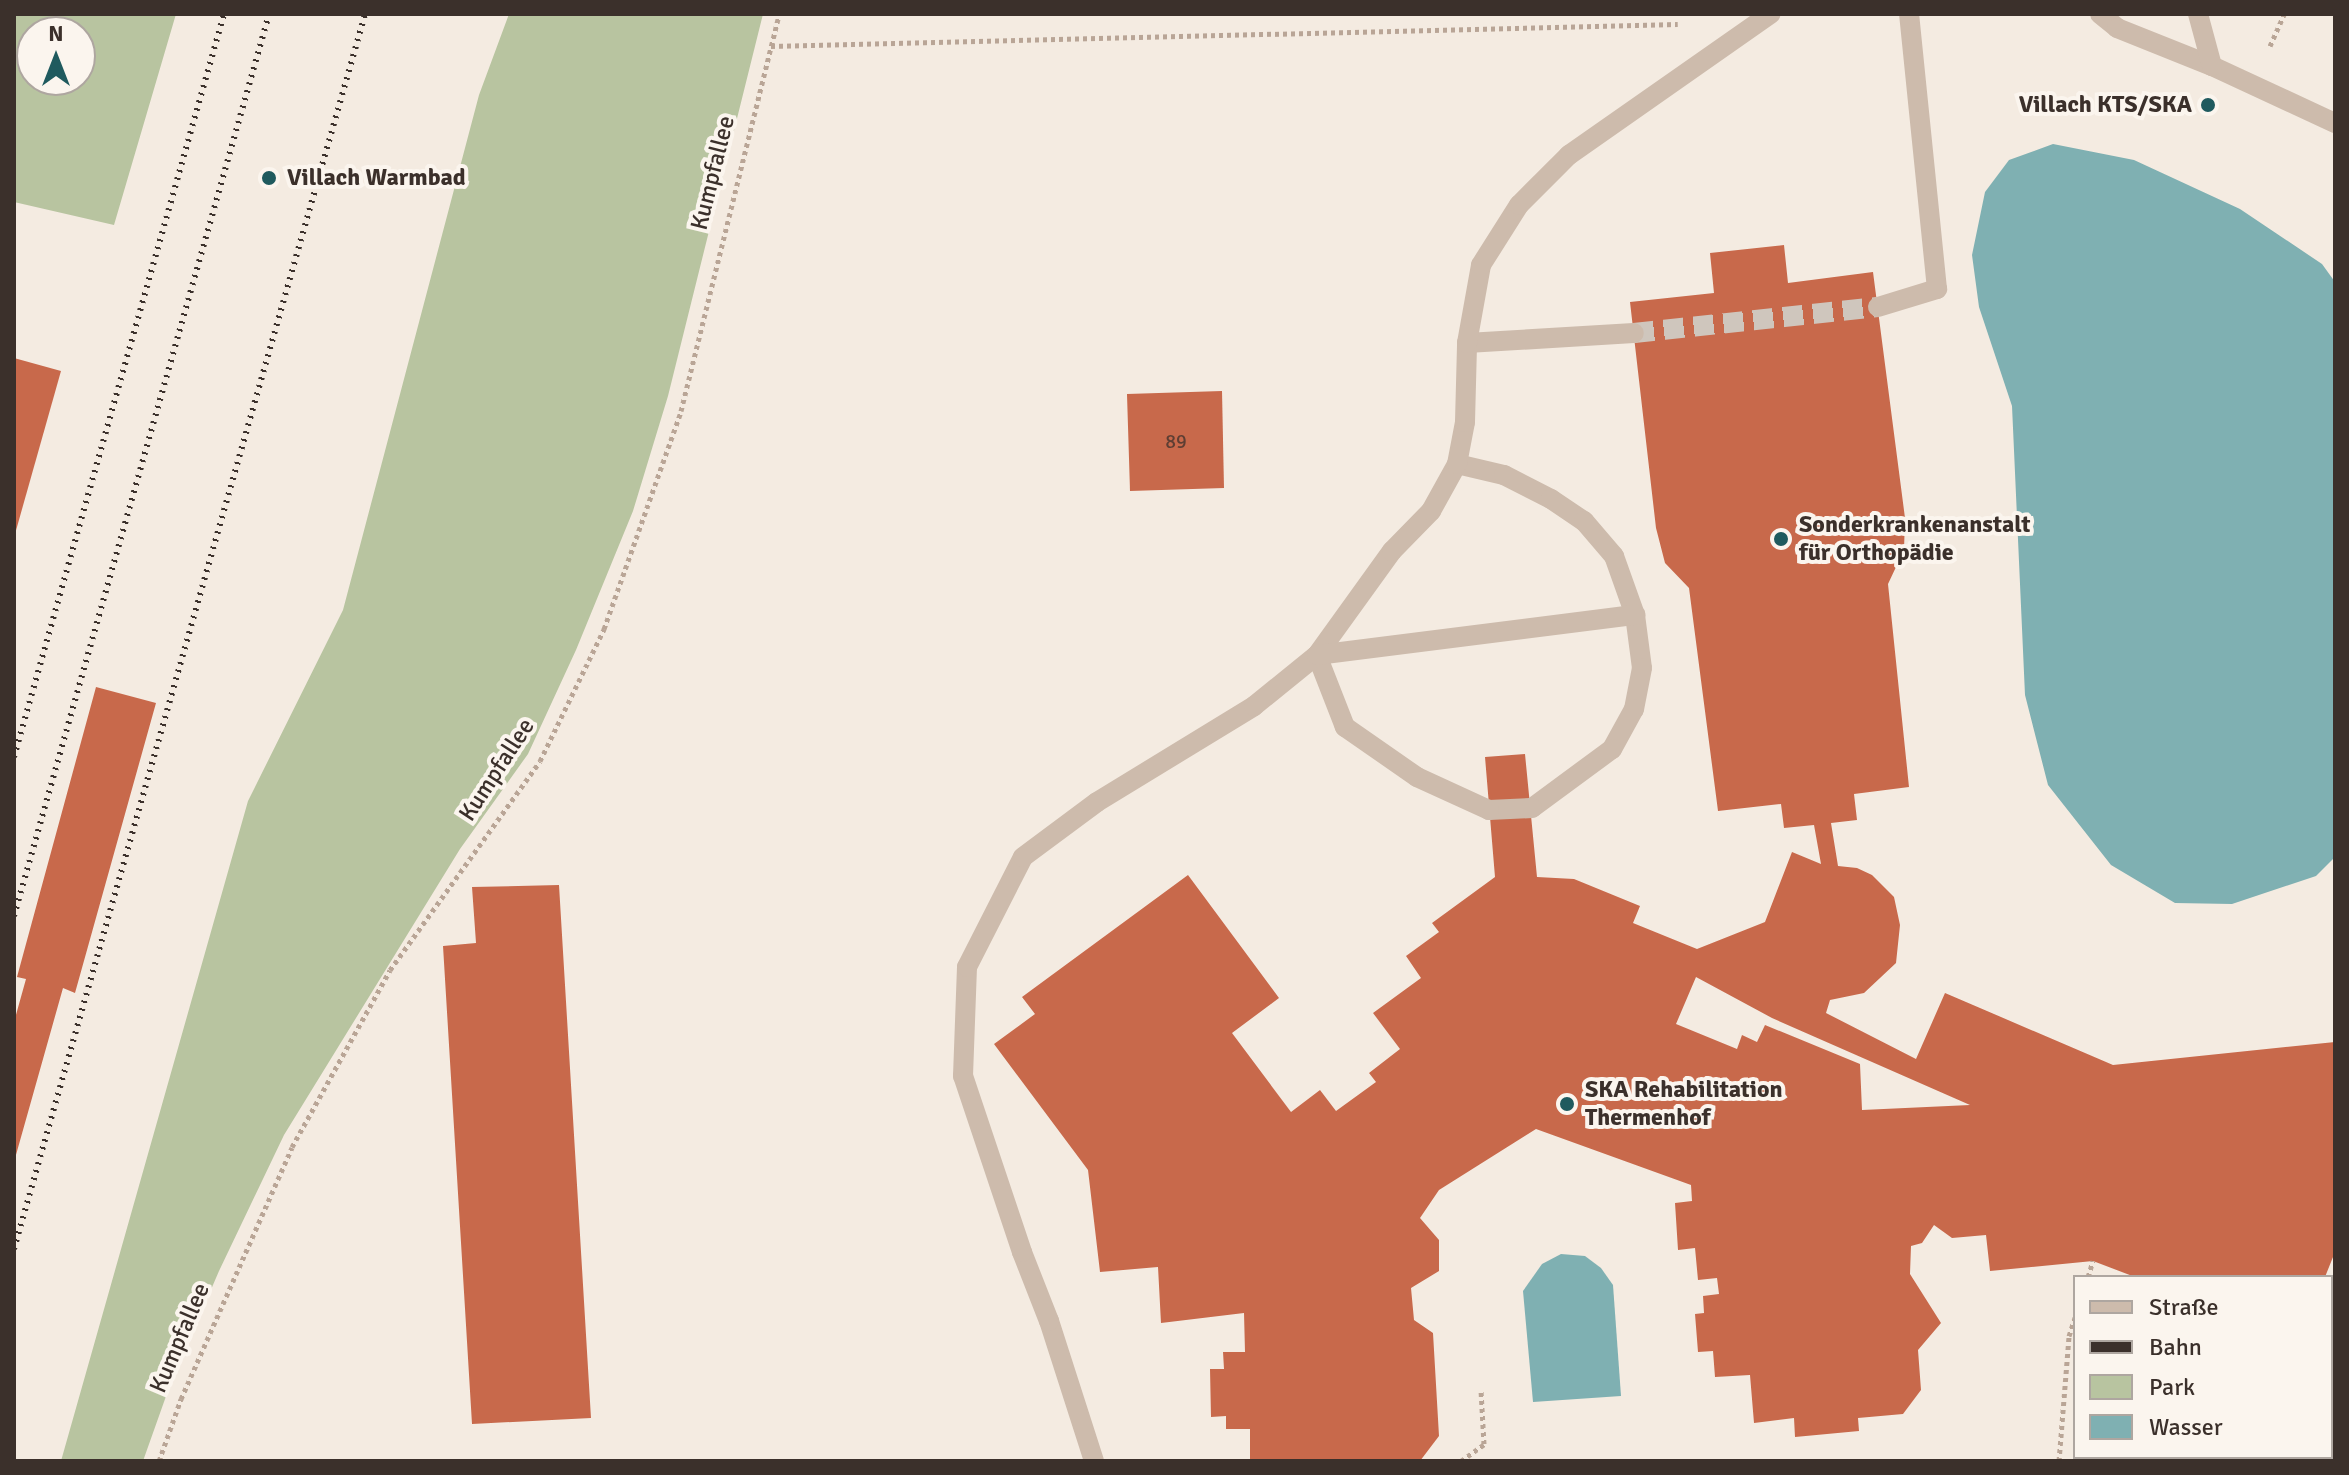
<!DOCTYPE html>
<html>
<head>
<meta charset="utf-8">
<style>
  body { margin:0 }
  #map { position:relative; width:2349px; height:1475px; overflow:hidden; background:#f4ebe1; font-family:Signika,sans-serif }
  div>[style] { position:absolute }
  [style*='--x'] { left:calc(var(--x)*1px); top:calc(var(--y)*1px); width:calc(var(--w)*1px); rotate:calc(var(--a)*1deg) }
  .green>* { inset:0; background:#b8c4a0 }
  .water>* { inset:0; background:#7fb0b2 }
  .building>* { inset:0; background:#c8694b }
  .minor-tunnel>* { height:20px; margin-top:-10px; transform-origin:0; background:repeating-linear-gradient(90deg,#cfc6bd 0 20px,transparent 0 30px) }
  .path>* { height:5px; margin-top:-2.5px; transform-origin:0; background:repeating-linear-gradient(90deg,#b9a596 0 4px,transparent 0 8px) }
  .minor>* { height:20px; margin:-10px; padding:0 10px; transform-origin:10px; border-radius:10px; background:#cdbbac }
  .rail>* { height:6px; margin-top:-3px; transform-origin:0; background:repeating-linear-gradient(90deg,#3b302b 0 2px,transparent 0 8px) }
  .dots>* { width:22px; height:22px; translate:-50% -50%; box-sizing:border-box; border:4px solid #fbf5ee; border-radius:50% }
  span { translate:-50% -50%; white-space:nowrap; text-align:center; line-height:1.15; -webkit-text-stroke:8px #fbf5ee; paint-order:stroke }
  .number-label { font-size:20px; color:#5e3e33 }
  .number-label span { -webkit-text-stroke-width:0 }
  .poi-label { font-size:24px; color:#3b302b; font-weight:700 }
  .right { translate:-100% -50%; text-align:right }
  .left { translate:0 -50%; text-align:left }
  .street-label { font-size:24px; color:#3b302b }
  .frame { position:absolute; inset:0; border:16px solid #3b302b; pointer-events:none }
  .legend { position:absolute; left:2073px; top:1275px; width:260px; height:184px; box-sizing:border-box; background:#fbf5ee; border:2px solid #aea6a0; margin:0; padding:10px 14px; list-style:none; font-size:24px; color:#3b302b }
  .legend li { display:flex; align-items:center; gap:16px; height:40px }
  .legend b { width:40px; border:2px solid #aea6a0 }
  .north { position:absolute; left:16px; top:16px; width:80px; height:80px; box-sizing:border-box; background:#fbf5ee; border:2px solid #aea6a0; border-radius:50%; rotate:0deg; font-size:22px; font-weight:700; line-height:32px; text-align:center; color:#3b302b }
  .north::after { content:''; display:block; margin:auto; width:28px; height:36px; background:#1f5a5e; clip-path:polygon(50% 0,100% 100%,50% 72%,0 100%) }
</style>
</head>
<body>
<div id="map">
  <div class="green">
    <i style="clip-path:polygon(evenodd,14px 14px,176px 14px,114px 225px,14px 202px,14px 14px,32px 32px,80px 32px,80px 80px,32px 80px,32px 32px)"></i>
    <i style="clip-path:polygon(509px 14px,763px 14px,668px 396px,633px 511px,576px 650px,528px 754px,460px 849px,284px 1135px,219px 1271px,170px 1385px,143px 1461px,61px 1461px,248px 801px,343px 610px,479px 95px)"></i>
  </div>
  <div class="water">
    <i style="clip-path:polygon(2053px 144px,2134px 160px,2240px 209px,2322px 264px,2335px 282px,2335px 857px,2316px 876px,2232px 904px,2175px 903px,2111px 865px,2048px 785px,2025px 695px,2012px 406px,1979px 307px,1972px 255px,1985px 192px,2009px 160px)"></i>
    <i style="clip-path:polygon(1561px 1254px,1585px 1256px,1601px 1268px,1613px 1285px,1621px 1396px,1533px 1402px,1523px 1291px,1542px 1264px)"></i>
  </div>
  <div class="building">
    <i style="clip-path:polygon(evenodd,1784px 245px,1788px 283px,1873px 272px,1905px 518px,1904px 550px,1888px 584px,1909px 787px,1854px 794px,1857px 820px,1831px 823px,1838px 866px,1857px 868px,1872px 875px,1894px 897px,1900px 925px,1896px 963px,1864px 993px,1830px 1000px,1826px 1013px,1916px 1059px,1945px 993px,2113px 1065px,2335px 1042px,2335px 1252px,2325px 1277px,2135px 1277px,2093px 1261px,1990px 1271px,1986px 1235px,1952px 1238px,1934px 1225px,1922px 1243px,1911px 1246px,1910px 1274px,1941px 1323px,1918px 1350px,1921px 1390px,1903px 1414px,1858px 1418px,1859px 1431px,1795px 1437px,1794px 1418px,1754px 1423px,1750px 1375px,1715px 1377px,1713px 1351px,1698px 1352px,1695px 1314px,1704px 1313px,1703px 1296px,1719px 1294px,1717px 1278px,1698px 1280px,1695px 1248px,1678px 1250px,1675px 1203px,1692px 1201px,1691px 1185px,1536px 1129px,1439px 1190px,1420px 1218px,1439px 1240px,1439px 1271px,1411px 1288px,1414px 1320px,1433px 1333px,1439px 1436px,1420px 1461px,1250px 1461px,1250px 1429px,1226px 1429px,1226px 1416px,1211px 1417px,1210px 1369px,1224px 1369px,1223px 1352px,1245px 1352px,1244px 1313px,1161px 1323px,1158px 1267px,1100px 1272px,1088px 1170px,994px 1044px,1035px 1014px,1022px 997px,1188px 875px,1279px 998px,1232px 1033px,1291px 1112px,1320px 1090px,1336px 1111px,1376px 1082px,1369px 1073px,1400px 1049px,1373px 1013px,1421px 978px,1406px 956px,1439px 932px,1432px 923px,1495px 877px,1485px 757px,1525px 754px,1537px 877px,1574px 879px,1640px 906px,1633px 923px,1697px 949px,1765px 922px,1792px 852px,1821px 864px,1814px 825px,1784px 828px,1781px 804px,1718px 811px,1689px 588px,1665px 563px,1656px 528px,1630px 302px,1714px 293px,1710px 253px,1784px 245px,1696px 977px,1772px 1018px,1970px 1105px,1862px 1110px,1860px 1064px,1765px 1025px,1757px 1042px,1742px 1035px,1737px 1049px,1676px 1024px,1696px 977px)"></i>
    <i style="clip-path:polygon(14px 358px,61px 371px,15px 534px,14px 534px)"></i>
    <i style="clip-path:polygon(1222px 391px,1224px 488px,1130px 491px,1127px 394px)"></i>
    <i style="clip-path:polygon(96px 687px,156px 703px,75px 993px,63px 988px,14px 1162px,14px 1022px,26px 979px,17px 977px)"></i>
    <i style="clip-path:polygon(559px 885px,591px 1418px,472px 1424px,443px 946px,476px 943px,472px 887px)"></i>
  </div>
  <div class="minor-tunnel">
    <i style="--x:1634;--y:333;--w:245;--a:-6.1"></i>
  </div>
  <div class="path">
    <i style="--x:771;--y:46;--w:907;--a:-1.39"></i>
    <i style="--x:2270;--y:46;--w:35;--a:-66"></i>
    <i style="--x:2088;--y:1277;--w:17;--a:-73"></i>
    <i style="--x:159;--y:1461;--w:66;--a:-70.5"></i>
    <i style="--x:181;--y:1399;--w:275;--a:-66.2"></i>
    <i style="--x:292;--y:1147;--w:202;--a:-61"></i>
    <i style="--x:390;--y:970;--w:257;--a:-54.3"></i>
    <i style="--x:540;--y:761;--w:147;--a:-64.1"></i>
    <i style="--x:604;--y:629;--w:231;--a:-70.5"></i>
    <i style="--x:681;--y:411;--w:409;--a:-76.1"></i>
    <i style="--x:1461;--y:1461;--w:29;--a:-36"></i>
    <i style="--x:1484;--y:1444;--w:54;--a:-93.2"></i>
    <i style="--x:2059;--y:1461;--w:125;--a:-85.4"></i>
    <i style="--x:2069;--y:1336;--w:20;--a:-72"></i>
  </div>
  <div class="minor">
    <i style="--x:2100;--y:14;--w:22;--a:39"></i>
    <i style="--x:2117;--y:28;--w:102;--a:21.8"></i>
    <i style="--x:2212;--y:66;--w:136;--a:24.9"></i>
    <i style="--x:2198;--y:14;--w:54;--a:74.9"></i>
    <i style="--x:1878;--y:307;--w:62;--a:-17"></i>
    <i style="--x:1937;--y:289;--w:276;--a:-95.8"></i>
    <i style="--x:1467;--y:343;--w:167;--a:-3.4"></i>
    <i style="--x:1457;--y:464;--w:48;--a:13.2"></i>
    <i style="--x:1504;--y:475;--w:53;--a:27.1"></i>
    <i style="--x:1551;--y:499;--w:40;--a:34"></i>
    <i style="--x:1584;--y:521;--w:46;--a:49.4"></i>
    <i style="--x:1614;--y:556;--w:63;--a:70.4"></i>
    <i style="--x:1635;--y:615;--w:53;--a:82.5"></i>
    <i style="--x:1642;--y:668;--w:42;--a:101"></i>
    <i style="--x:1634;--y:709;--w:46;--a:118.8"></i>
    <i style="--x:1612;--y:749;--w:99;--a:143.6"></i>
    <i style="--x:1532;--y:808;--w:43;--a:177.3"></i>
    <i style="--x:1489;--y:810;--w:79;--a:-155.4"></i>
    <i style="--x:1417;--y:777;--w:88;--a:-145.2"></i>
    <i style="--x:1345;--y:727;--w:77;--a:-111.3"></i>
    <i style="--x:1317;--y:655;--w:128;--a:-54.2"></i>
    <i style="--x:1392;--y:551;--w:56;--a:-45.7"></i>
    <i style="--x:1431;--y:511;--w:54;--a:-61"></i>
    <i style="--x:1457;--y:464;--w:43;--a:-79.2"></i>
    <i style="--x:1465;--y:422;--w:79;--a:-88.5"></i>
    <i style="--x:1467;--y:343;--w:79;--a:-79.8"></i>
    <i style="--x:1481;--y:265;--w:71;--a:-57.7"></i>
    <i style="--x:1519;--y:205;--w:71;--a:-45"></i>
    <i style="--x:1569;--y:155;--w:246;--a:-35"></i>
    <i style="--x:1094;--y:1461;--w:147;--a:-107.8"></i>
    <i style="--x:1049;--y:1321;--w:74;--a:-111.4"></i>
    <i style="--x:1022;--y:1252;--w:186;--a:-108.5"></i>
    <i style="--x:963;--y:1076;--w:109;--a:-87.9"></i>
    <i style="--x:967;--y:967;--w:123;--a:-63"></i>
    <i style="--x:1023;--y:857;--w:92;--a:-36.6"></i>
    <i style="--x:1097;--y:802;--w:184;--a:-31.4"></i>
    <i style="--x:1254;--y:706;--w:81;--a:-39"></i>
    <i style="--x:1317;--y:655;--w:321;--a:-7.2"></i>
  </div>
  <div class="rail">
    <i style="--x:14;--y:757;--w:772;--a:-74.22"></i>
    <i style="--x:14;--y:916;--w:937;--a:-74.21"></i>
    <i style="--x:14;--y:1249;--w:1284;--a:-74.13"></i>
  </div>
  <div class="dots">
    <i style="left:2208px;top:105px;background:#1f5a5e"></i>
    <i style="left:269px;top:178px;background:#1f5a5e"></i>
    <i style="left:1781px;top:539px;background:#1f5a5e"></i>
    <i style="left:1567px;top:1104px;background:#1f5a5e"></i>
  </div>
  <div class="number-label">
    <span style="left:1176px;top:441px">89</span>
  </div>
  <div class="poi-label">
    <span class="right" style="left:2192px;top:105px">Villach KTS/SKA</span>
    <span class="left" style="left:287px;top:178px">Villach Warmbad</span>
    <span class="left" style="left:1799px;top:539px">Sonderkrankenanstalt<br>für Orthopädie</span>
    <span class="left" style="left:1585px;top:1104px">SKA Rehabilitation<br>Thermenhof</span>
  </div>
  <div class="street-label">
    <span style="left:713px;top:173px;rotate:-76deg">Kumpfallee</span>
    <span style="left:497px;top:770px;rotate:-57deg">Kumpfallee</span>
    <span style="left:180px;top:1338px;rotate:-67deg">Kumpfallee</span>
  </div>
  <div class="frame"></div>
  <ul class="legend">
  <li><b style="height:10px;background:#cdbbac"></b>Straße</li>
  <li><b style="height:10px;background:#3b302b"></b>Bahn</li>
  <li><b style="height:22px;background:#b8c4a0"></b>Park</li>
  <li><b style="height:22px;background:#7fb0b2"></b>Wasser</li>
  </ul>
  <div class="north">N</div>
</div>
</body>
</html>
